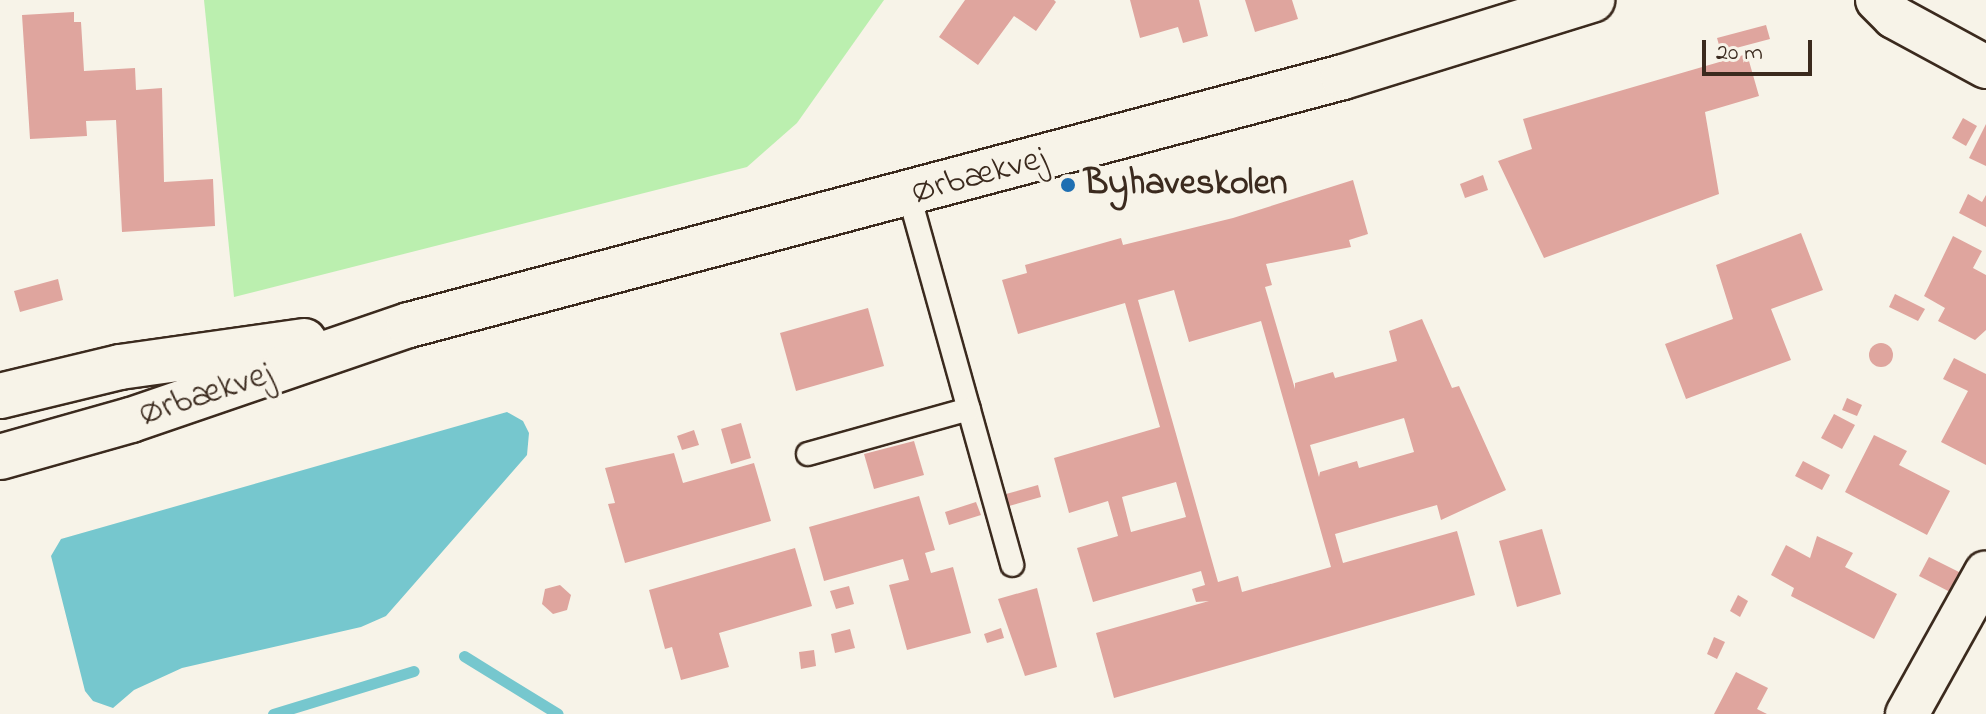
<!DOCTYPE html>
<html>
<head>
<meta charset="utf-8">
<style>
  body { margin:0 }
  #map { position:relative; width:1986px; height:714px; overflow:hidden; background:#f7f3e8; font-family:"Indie Flower",sans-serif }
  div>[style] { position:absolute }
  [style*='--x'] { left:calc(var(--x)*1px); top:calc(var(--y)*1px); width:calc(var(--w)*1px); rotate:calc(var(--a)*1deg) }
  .green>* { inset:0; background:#bbefaf }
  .water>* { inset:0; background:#76c7ce }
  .stream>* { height:11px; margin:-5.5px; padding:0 5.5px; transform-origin:5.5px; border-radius:5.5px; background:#76c7ce }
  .building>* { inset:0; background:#dfa59e }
  .round { border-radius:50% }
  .roads { filter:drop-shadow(2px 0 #3b2a1e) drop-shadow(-2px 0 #3b2a1e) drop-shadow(0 2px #3b2a1e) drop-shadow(0 -2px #3b2a1e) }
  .lane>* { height:22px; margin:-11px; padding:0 11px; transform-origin:11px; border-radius:11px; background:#f7f3e8 }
  .street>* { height:42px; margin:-21px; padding:0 21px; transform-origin:21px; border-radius:21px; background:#f7f3e8 }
  .secondary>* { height:44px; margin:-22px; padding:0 22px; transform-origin:22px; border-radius:22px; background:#f7f3e8 }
  .dots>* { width:22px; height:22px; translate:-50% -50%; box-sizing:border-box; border:4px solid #f7f3e8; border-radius:50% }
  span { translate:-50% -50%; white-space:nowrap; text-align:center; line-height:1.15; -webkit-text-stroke:7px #f7f3e8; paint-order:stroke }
  .street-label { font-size:36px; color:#3b2a1e }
  .poi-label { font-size:36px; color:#3b2a1e; font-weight:700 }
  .left { translate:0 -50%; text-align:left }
  .scale { position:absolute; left:1702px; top:40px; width:110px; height:36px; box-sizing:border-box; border:4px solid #3b2a1e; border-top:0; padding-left:10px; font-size:24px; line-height:28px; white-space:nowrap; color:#3b2a1e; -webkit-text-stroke:6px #f7f3e8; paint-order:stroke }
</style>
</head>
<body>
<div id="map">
  <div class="green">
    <i style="clip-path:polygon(204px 0,884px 0,797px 123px,747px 167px,234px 297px)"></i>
  </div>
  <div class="water">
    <i style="clip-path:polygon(507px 412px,523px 421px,529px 433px,527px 455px,386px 616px,361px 627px,182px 668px,134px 690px,113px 708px,93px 701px,85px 691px,51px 556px,61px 539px)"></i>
  </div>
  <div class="stream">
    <i style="--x:464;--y:656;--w:110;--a:31.7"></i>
    <i style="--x:273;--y:714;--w:147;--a:-17"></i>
  </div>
  <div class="building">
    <i style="clip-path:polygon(965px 0,1054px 0,1056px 2px,1036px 31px,1014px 16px,978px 65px,939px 37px)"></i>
    <i style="clip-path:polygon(1130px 0,1199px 0,1208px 36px,1183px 43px,1178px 27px,1140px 38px)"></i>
    <i style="clip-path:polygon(1245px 0,1292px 0,1298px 19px,1255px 32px)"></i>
    <i style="clip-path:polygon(74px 12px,74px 22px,81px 22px,84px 71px,135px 68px,136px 90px,162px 88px,164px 182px,213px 179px,215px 226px,122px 232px,116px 120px,86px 121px,87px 136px,30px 139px,22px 15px)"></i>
    <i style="clip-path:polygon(1766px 25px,1770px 39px,1721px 52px,1717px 38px)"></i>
    <i style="clip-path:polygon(1747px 54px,1759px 96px,1705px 112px,1719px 194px,1544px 258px,1498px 161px,1532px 149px,1523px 119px)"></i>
    <i style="clip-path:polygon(1963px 118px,1977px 126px,1966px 146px,1952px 138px)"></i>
    <i style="clip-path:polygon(1986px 124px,1986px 166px,1969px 158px)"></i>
    <i style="clip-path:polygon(1483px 175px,1488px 190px,1465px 198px,1460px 184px)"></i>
    <i style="clip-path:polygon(evenodd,1353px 180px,1368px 234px,1349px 240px,1351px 247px,1266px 264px,1272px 285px,1265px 287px,1295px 389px,1295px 383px,1333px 372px,1335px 378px,1397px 361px,1389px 331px,1422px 319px,1452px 388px,1459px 386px,1506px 490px,1441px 520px,1437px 505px,1335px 534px,1343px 563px,1457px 531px,1475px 595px,1114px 698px,1096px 633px,1209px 601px,1196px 602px,1192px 589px,1205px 585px,1201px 571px,1093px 602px,1077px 548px,1118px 536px,1108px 501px,1069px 513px,1054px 458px,1160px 427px,1125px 303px,1018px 334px,1002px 280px,1027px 273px,1025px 265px,1121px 238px,1123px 245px,1233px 218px,1353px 180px,1174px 290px,1189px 342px,1261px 321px,1331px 567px,1242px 592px,1238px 576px,1218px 582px,1138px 300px,1174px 290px,1353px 180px,1404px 418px,1414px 452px,1359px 468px,1357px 461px,1320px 472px,1319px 477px,1310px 445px,1404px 418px,1353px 180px,1176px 482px,1186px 517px,1131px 532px,1122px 497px,1176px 482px)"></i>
    <i style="clip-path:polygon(1968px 194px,1982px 202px,1986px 195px,1986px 227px,1959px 213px)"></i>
    <i style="clip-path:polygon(1801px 233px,1823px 290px,1771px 309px,1791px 360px,1686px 399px,1665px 344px,1733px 319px,1716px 265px)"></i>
    <i style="clip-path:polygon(1953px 236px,1982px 251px,1973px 268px,1986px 275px,1986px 330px,1975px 340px,1938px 321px,1945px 308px,1924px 296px)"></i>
    <i style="clip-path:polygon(58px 279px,63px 300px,20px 312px,14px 291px)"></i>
    <i style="clip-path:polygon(1895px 294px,1925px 309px,1918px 321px,1889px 307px)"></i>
    <i style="clip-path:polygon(868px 308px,884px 366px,796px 391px,780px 333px)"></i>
    <i class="round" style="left:1869px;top:343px;width:24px;height:24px"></i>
    <i style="clip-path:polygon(1954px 358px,1986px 374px,1986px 465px,1941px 442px,1968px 391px,1943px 379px)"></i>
    <i style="clip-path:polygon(1847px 398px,1862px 405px,1857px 416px,1842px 410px)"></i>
    <i style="clip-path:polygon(1834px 414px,1855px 425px,1842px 449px,1821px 438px)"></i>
    <i style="clip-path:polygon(741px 423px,751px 458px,731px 464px,721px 429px)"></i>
    <i style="clip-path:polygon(694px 430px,699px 445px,682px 450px,677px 436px)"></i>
    <i style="clip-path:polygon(1874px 435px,1907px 451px,1899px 465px,1950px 491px,1927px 535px,1845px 492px)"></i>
    <i style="clip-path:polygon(914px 441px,924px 475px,874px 489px,864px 454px)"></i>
    <i style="clip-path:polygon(674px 453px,683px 483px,754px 463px,771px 521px,625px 563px,608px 504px,615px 503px,605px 468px)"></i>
    <i style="clip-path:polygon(1803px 461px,1830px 475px,1822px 490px,1795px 476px)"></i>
    <i style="clip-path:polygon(1038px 485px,1041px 497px,1009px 506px,1006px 494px)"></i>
    <i style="clip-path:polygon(919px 496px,935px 550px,925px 553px,931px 573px,953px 567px,971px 633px,907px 650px,889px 585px,909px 580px,903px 559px,824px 581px,809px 527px)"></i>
    <i style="clip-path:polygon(976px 502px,981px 515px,949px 525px,945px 512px)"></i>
    <i style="clip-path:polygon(1542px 529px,1561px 594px,1517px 607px,1499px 541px)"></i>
    <i style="clip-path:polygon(1817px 536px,1853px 553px,1845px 567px,1897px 594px,1874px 639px,1791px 596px,1794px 588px,1771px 575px,1786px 545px,1810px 558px)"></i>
    <i style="clip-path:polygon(795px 548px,812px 606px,719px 633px,729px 667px,681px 680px,672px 647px,665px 649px,649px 590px)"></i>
    <i style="clip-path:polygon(1929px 557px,1963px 574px,1952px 593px,1919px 576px)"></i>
    <i style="clip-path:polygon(560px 585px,571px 595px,567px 610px,553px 614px,542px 604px,545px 589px)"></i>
    <i style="clip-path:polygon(849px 586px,854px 604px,836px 609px,830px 591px)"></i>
    <i style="clip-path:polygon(1037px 588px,1057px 667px,1025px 676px,998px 599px)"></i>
    <i style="clip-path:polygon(1738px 595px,1748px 601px,1740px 617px,1730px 611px)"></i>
    <i style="clip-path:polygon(1001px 628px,1004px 638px,987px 643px,984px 634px)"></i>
    <i style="clip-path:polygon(850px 629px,855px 648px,835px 653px,831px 634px)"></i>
    <i style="clip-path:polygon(1714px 637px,1725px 642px,1717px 659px,1707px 654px)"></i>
    <i style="clip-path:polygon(814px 650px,816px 666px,801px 669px,799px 652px)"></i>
    <i style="clip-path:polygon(1736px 672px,1768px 688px,1757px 709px,1767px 714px,1714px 714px)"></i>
  </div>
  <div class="roads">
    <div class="lane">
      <i style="--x:909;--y:195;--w:384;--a:74.4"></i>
      <i style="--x:808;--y:454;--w:167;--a:-15.6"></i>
    </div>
    <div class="street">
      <i style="--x:1877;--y:0;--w:24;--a:45"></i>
      <i style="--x:1894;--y:17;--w:105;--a:28.5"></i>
      <i style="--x:1907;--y:714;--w:162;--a:-60.9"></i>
    </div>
    <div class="secondary">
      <i style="--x:0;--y:396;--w:123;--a:-13.6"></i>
      <i style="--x:120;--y:367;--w:186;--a:-8"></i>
      <i style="--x:0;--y:457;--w:136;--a:-15.8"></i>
      <i style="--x:131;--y:420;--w:294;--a:-18.9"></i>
      <i style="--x:409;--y:325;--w:966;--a:-14.87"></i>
      <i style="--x:1343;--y:77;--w:261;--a:-17.2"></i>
    </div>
  </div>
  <div class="dots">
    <i style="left:1068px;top:185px;background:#1f6fb2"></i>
  </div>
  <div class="street-label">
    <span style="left:979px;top:176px;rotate:-15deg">Ørbækvej</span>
    <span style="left:206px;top:395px;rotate:-18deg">Ørbækvej</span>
  </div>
  <div class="poi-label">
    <span class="left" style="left:1084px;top:185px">Byhaveskolen</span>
  </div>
  <div class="scale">20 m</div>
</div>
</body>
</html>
